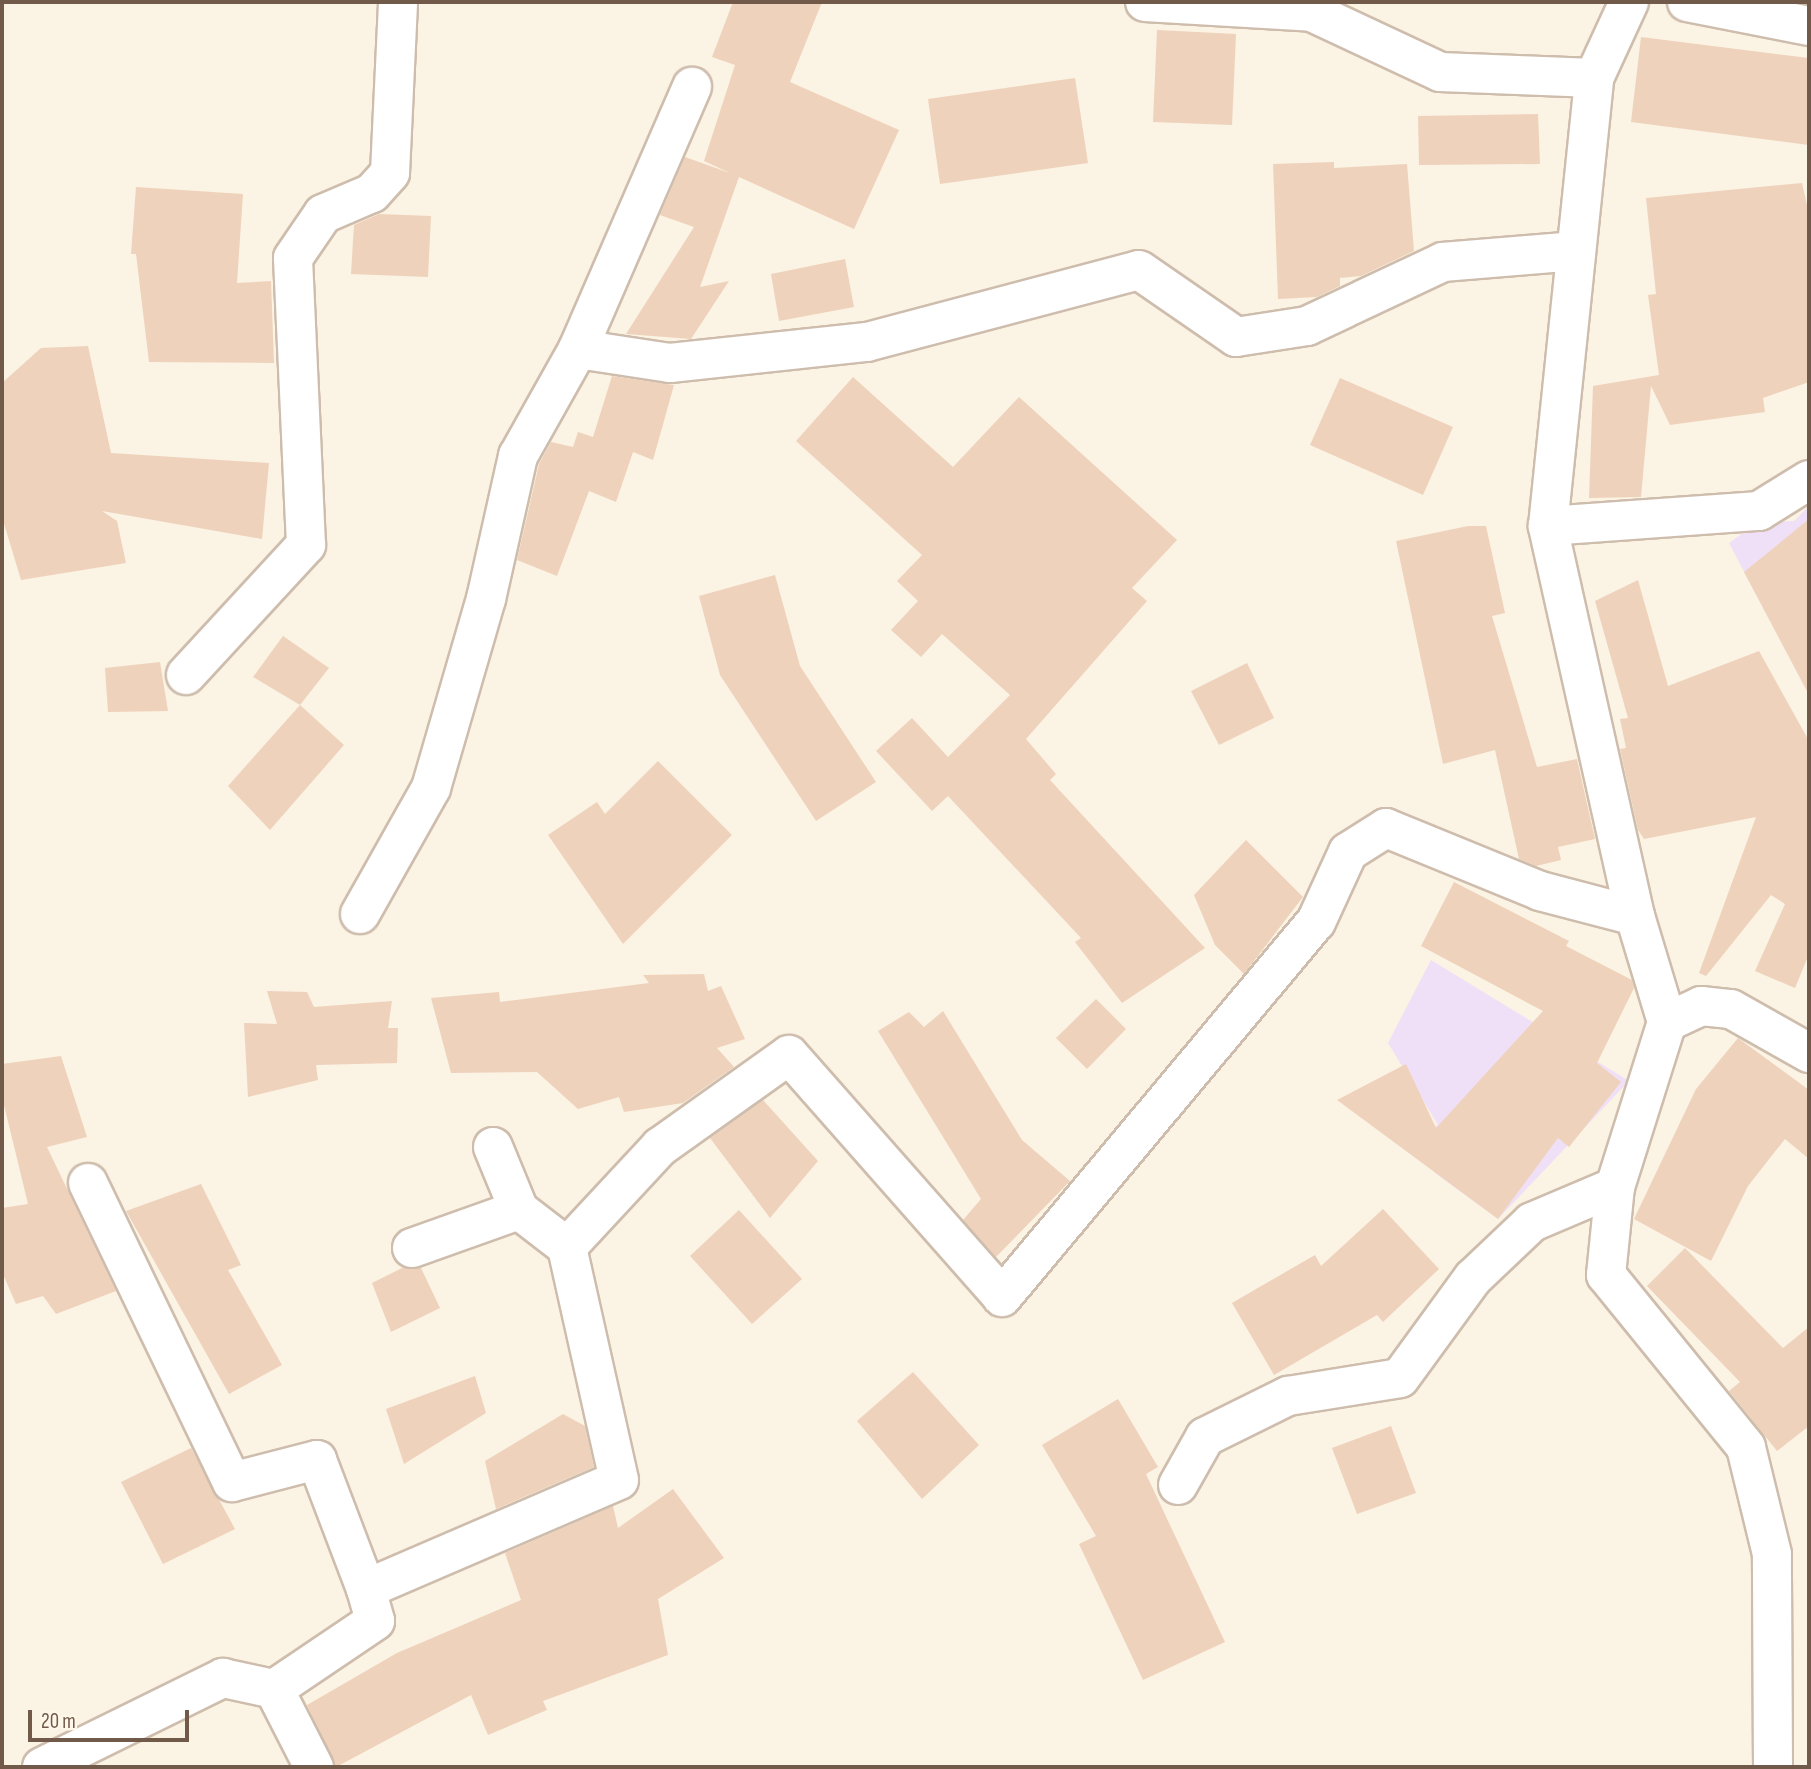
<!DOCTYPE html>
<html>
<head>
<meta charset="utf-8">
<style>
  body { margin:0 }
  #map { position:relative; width:1811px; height:1769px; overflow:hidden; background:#fbf3e3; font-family:"Sofia Sans Condensed",sans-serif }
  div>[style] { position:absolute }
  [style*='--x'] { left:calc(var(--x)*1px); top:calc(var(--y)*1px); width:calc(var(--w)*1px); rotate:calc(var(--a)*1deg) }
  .education>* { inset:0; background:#f0e0f7 }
  .building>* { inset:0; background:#efd2bc }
  .roads { filter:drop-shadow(2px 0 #cebdad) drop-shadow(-2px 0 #cebdad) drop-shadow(0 2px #cebdad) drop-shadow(0 -2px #cebdad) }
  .minor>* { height:38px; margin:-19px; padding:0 19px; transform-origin:19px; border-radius:19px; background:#fff }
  span { translate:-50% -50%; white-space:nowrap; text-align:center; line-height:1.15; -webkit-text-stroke:5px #fef7e9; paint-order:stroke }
  .frame { position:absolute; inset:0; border:4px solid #725a4a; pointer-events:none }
  .scale { position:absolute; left:28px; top:1710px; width:161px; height:32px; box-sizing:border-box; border:4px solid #725a4a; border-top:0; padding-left:9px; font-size:21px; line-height:24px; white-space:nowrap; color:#725a4a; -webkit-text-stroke:5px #fef7e9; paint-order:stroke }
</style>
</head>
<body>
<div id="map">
  <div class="education">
    <i style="clip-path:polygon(1809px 506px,1809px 639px,1787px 653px,1729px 543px,1757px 523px,1794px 521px)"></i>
    <i style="clip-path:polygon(1431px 960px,1629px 1081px,1498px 1219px,1435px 1173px,1411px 1139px,1438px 1125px,1388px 1043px)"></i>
  </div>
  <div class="building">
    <i style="clip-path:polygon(733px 2px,822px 2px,790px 82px,899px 130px,854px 229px,739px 177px,700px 287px,729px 281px,691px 339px,626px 334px,694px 227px,660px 215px,685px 157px,730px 173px,704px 161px,735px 65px,712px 57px)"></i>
    <i style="clip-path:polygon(1157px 30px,1236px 34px,1232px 125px,1153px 122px)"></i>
    <i style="clip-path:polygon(1641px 37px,1809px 58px,1809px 145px,1631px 122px)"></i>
    <i style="clip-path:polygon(1075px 78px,1088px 163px,940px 184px,928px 99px)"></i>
    <i style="clip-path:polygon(1538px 114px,1540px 164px,1419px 165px,1418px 116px)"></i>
    <i style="clip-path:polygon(1334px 162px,1334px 168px,1407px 164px,1414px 251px,1361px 276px,1340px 278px,1340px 286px,1317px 297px,1278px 299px,1273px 164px)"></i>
    <i style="clip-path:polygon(1802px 183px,1809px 214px,1809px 382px,1763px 398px,1765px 412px,1670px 425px,1651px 386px,1641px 497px,1589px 498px,1593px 386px,1659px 375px,1648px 295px,1656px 294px,1646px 198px)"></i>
    <i style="clip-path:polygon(136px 187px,243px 194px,237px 283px,271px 281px,274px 363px,149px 362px,136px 254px,131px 254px)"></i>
    <i style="clip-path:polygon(379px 214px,431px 216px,428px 277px,351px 274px,354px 225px)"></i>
    <i style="clip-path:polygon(845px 259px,854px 307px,779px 321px,771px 274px)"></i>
    <i style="clip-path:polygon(88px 346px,111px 453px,269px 463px,262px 539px,102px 511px,117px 521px,126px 563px,21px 580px,2px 517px,2px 383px,41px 348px)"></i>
    <i style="clip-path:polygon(612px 376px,674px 385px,653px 460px,633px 452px,616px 502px,589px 491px,557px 576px,517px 560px,539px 464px,551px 442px,573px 447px,578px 432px,593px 437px)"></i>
    <i style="clip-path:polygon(853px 377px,953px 467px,1019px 397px,1177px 540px,1132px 588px,1147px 601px,1026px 739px,1056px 774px,1050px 780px,1205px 948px,1122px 1003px,1075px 942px,1081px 938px,948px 796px,932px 811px,876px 751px,912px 718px,948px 757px,1010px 695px,942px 634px,921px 657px,891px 630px,918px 601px,897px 581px,922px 555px,796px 441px)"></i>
    <i style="clip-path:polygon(1340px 378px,1453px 427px,1423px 495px,1310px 445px)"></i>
    <i style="clip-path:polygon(1809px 519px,1809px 695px,1744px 572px)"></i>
    <i style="clip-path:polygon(1468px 526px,1486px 526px,1505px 613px,1492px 616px,1537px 767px,1577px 759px,1595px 839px,1558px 847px,1561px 860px,1536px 866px,1519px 859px,1495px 750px,1443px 764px,1396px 541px)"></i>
    <i style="clip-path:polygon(775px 575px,800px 666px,876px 782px,816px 821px,720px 675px,699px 596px)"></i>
    <i style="clip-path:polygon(1638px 580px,1668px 686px,1759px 651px,1809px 741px,1809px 954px,1795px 988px,1755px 971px,1785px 904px,1771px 895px,1706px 976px,1699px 973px,1756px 817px,1644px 839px,1638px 830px,1620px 749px,1626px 748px,1620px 719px,1628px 718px,1595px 601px)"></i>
    <i style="clip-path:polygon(283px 636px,329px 668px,300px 705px,253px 677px)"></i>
    <i style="clip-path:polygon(160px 662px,168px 711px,108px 712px,105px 668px)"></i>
    <i style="clip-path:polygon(1247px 663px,1274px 718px,1219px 745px,1191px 691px)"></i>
    <i style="clip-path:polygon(300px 705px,344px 745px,270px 830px,228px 786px)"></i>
    <i style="clip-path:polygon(658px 761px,732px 835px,623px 944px,548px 835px,597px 802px,605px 814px)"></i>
    <i style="clip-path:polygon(1246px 840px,1303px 897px,1244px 974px,1215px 945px,1194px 895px)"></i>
    <i style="clip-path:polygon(1454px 882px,1569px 941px,1566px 946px,1632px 980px,1634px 988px,1597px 1063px,1621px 1082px,1569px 1147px,1558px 1138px,1498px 1219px,1337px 1100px,1406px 1064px,1436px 1128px,1543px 1011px,1421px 946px)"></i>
    <i style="clip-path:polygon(704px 974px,708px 991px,721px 986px,745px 1039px,717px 1048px,734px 1067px,683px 1103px,624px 1112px,619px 1097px,578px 1109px,537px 1072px,451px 1073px,431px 998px,499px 992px,500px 1002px,649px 983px,643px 975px)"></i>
    <i style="clip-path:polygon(267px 991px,307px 992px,314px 1007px,392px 1001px,388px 1028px,398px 1028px,397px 1063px,316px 1065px,318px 1080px,248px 1097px,244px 1023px,277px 1024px)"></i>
    <i style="clip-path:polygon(1096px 999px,1126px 1029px,1087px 1069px,1056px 1038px)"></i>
    <i style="clip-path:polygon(943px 1011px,1022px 1140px,1070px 1181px,996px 1257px,963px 1220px,981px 1199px,878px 1031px,909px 1012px,924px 1027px)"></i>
    <i style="clip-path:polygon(1738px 1038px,1809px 1090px,1809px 1159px,1785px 1139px,1748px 1186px,1711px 1261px,1634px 1219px,1696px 1089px)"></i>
    <i style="clip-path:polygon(61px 1056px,87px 1137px,47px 1147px,116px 1291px,56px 1314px,43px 1296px,16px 1304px,2px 1272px,2px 1208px,28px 1204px,2px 1097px,2px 1064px)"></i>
    <i style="clip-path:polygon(763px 1100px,818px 1161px,770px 1218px,710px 1138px)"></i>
    <i style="clip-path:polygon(201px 1184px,241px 1265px,228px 1270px,282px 1365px,229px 1394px,126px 1211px)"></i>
    <i style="clip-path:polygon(1383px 1209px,1439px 1269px,1383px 1322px,1377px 1315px,1274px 1375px,1232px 1303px,1315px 1255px,1321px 1266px)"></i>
    <i style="clip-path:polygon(739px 1210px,802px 1279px,752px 1324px,690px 1256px)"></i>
    <i style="clip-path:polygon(1685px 1248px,1783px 1348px,1809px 1327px,1809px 1426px,1777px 1451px,1729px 1391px,1740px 1382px,1647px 1286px)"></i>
    <i style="clip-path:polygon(404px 1267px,421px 1268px,440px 1308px,391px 1332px,372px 1283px)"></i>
    <i style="clip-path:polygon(913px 1372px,979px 1445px,922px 1499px,857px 1421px)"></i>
    <i style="clip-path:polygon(475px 1376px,486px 1413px,404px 1464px,386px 1409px)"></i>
    <i style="clip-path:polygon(1118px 1399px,1158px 1467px,1146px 1474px,1225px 1642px,1143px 1680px,1079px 1544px,1096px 1536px,1042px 1445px)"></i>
    <i style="clip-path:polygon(563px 1414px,585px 1426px,594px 1467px,496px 1509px,485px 1461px)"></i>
    <i style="clip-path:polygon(1391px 1426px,1416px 1493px,1357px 1514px,1332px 1448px)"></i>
    <i style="clip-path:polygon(191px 1448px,235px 1529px,163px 1564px,121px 1482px)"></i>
    <i style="clip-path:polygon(673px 1489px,724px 1558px,658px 1599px,668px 1655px,543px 1701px,547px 1710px,488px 1735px,471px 1695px,336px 1767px,307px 1705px,397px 1653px,521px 1600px,505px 1553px,613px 1506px,618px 1528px)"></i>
  </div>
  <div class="roads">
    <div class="minor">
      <i style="--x:1145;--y:2;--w:167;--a:3.4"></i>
      <i style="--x:1312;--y:12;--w:141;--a:25.1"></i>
      <i style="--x:1440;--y:72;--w:154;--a:2.2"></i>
      <i style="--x:1687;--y:2;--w:124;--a:11.1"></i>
      <i style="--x:578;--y:349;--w:286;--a:-66.5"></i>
      <i style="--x:1548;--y:526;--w:450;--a:-84.1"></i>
      <i style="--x:1594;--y:78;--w:84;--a:-65.3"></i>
      <i style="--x:186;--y:675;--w:177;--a:-47.3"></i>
      <i style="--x:306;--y:545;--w:287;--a:-92.6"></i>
      <i style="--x:293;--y:258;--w:53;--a:-55.7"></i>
      <i style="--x:323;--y:214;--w:53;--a:-23.2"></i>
      <i style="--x:372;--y:193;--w:27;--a:-48"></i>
      <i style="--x:390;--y:173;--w:171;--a:-87.3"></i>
      <i style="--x:360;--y:914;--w:145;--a:-60.6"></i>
      <i style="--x:431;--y:788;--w:197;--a:-73.8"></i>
      <i style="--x:486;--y:599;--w:147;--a:-77.4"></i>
      <i style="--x:518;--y:456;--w:123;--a:-60.7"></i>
      <i style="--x:578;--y:349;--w:93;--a:8.7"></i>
      <i style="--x:670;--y:363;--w:198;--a:-6.1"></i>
      <i style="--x:867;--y:342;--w:281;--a:-14.8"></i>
      <i style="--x:1139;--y:270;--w:118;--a:34.6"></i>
      <i style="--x:1236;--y:337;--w:72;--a:-8.8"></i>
      <i style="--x:1307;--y:326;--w:150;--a:-25.2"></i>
      <i style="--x:1443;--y:262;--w:133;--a:-4.7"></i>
      <i style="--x:1667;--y:1022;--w:38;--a:-25"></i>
      <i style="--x:1701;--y:1006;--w:30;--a:6"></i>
      <i style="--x:1731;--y:1009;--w:90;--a:29.4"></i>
      <i style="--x:493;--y:1147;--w:68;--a:67.6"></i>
      <i style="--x:88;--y:1183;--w:332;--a:64.3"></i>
      <i style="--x:232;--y:1482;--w:88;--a:-14.5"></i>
      <i style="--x:317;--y:1460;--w:138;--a:69.2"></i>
      <i style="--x:366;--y:1589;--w:33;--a:74"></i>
      <i style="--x:375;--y:1621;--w:122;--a:146"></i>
      <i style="--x:412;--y:1248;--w:114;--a:-19.6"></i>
      <i style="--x:519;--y:1210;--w:61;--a:37.6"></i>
      <i style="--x:1178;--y:1485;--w:55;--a:-60.6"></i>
      <i style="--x:1205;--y:1437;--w:93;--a:-26.3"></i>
      <i style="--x:1288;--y:1396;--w:113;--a:-9.1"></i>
      <i style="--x:1400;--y:1378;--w:124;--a:-53.9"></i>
      <i style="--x:1473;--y:1278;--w:81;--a:-43.5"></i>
      <i style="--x:1532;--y:1222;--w:90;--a:-22.9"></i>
      <i style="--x:366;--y:1589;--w:275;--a:-23.3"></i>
      <i style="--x:619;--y:1480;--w:239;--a:-102.6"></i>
      <i style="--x:567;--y:1247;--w:137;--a:-47.1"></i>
      <i style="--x:660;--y:1147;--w:158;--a:-35.5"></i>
      <i style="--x:789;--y:1055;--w:322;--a:48.6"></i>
      <i style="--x:1002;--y:1297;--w:489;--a:-50.1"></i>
      <i style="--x:1316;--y:922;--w:77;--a:-65.4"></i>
      <i style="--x:1348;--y:852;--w:45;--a:-32.3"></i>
      <i style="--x:1386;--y:828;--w:166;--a:22.2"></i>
      <i style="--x:1540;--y:891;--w:98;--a:14.7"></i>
      <i style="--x:42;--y:1767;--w:202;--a:-26.2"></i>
      <i style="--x:223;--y:1678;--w:52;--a:12.2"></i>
      <i style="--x:274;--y:1689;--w:88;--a:62.9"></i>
      <i style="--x:1773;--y:1767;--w:213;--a:-90.3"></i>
      <i style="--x:1772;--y:1554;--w:110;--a:-103.7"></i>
      <i style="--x:1746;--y:1447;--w:222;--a:-129.1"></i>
      <i style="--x:1606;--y:1275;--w:88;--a:-84.2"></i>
      <i style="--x:1615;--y:1187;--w:173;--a:-72.5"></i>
      <i style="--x:1667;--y:1022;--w:111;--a:-106.8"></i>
      <i style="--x:1635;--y:916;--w:400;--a:-102.6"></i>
      <i style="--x:1548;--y:526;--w:212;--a:-4.1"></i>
      <i style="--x:1759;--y:511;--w:59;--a:-31.8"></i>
    </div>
  </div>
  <div class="frame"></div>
  <div class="scale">20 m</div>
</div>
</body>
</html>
